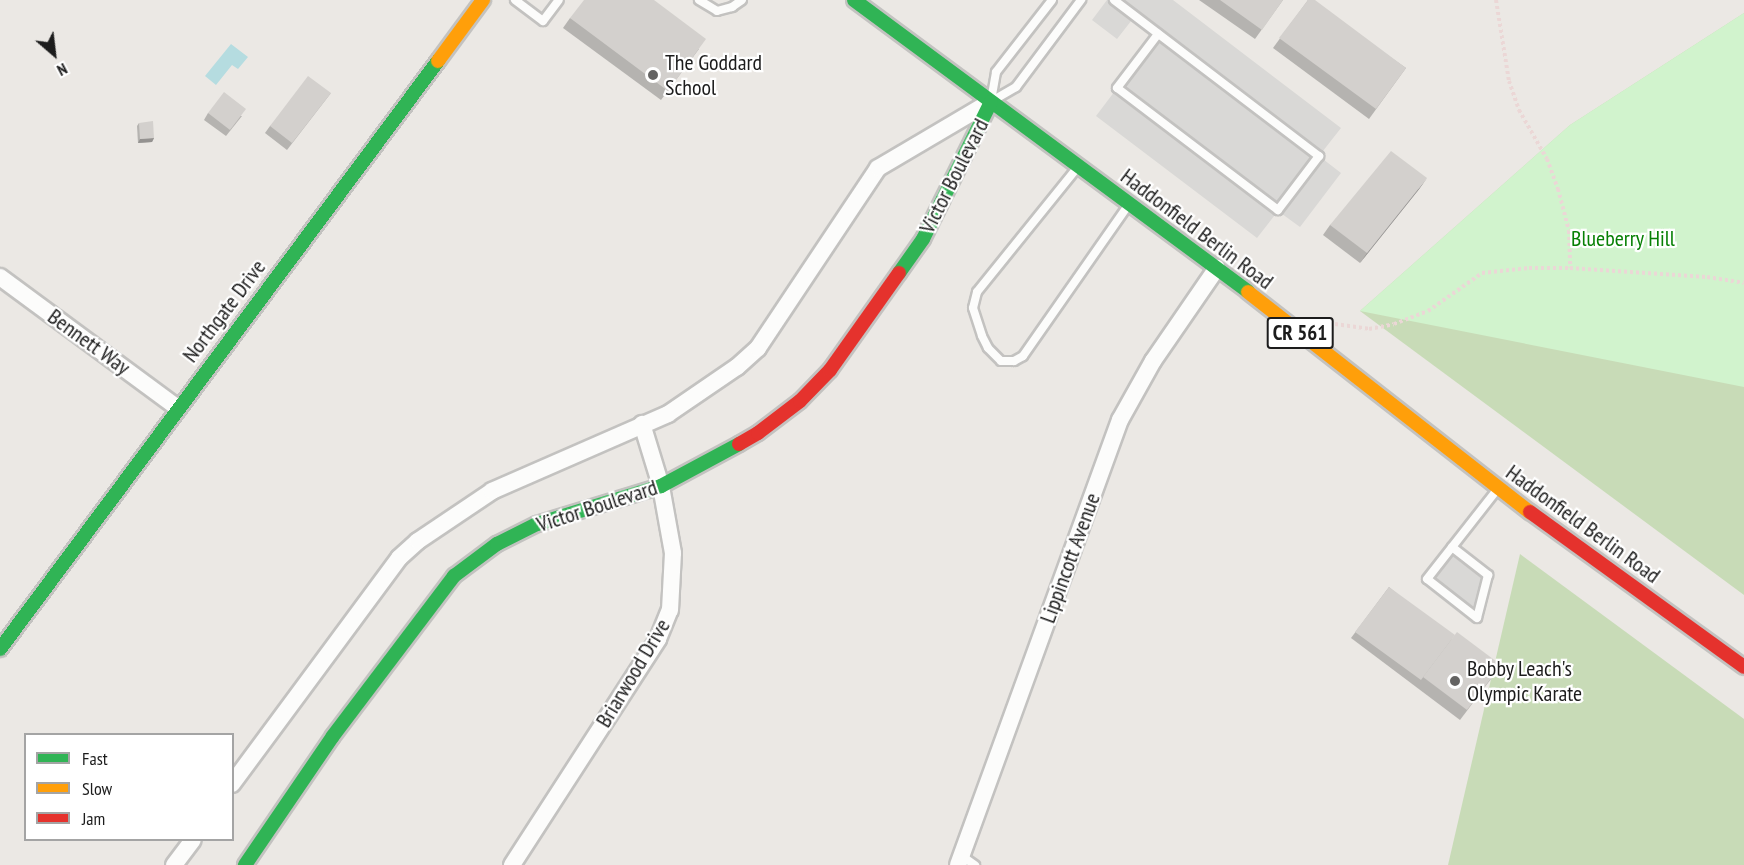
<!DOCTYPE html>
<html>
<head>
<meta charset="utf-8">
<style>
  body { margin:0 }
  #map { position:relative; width:1744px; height:865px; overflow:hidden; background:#ebe8e4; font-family:"PT Sans Narrow",sans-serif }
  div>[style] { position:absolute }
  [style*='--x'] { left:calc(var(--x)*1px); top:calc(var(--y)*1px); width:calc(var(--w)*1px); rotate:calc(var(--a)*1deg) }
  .religious>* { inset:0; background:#d9d8d6 }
  .forest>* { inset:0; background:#c8dbb7 }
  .park>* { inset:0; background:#d1f3cd }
  .water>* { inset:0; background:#b5dce0 }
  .path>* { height:4px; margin-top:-2px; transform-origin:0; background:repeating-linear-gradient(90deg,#ebd7d6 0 3px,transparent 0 6px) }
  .roads { filter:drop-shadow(2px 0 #c3c2c0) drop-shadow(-2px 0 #c3c2c0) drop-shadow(0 2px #c3c2c0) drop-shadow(0 -2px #c3c2c0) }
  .lane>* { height:8px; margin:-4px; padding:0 4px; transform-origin:4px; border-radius:4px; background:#fcfcfb }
  .street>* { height:16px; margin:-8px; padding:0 8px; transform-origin:8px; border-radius:8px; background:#fcfcfb }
  .fast>* { height:14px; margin:-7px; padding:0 7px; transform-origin:7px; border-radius:7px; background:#30b455 }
  .slow>* { height:14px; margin:-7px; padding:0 7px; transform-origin:7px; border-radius:7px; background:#ff9f0a }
  .jam>* { height:14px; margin:-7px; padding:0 7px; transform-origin:7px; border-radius:7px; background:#e5322d }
  .wall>* { inset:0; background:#b5b3b0 }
  .shaded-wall>* { inset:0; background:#949290 }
  .building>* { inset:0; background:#d3d0cd }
  .dots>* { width:16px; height:16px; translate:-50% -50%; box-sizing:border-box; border:3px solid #fff; border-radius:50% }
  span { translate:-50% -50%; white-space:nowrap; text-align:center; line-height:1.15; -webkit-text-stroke:4.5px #fff; paint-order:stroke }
  .shield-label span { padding:2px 4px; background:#fff; border:2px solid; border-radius:4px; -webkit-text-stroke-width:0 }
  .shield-label { font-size:21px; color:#1c1c1c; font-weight:700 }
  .poi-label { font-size:22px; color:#1c1c1c }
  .left { translate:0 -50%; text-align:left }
  .street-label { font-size:22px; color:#1c1c1c }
  .park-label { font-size:22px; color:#078005 }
  .legend { position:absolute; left:24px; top:733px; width:210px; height:108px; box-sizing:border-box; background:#fff; border:2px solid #a4a4a4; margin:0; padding:8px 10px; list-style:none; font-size:18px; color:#1c1c1c }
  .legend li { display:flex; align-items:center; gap:12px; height:30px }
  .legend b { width:30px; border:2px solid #a4a4a4 }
  .north { position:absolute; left:24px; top:24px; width:60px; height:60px; -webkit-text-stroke:4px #fff; paint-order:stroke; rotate:152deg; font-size:16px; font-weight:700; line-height:24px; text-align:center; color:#1c1c1c }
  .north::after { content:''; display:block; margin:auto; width:21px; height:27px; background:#1c1c1c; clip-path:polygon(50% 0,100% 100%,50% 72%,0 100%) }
</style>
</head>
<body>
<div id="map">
  <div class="religious">
    <i style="clip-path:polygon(1107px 0,1173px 0,1341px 128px,1319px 156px,1341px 173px,1300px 227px,1278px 211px,1257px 238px,1096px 116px,1158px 34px,1135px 16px,1117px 39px,1092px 20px)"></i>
    <i style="clip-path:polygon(1452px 547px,1488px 575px,1477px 618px,1427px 579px)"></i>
  </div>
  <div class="forest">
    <i style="clip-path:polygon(1744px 13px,1744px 595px,1360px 311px,1570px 125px)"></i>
    <i style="clip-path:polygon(1520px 554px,1744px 719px,1744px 865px,1448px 865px)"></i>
  </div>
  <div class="park">
    <i style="clip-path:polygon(1744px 13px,1744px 387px,1360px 311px,1570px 125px)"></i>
  </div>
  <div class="water">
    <i style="clip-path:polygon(231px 44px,248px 57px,238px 69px,232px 65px,216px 85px,205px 76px)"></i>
  </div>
  <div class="path">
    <i style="--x:1496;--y:0;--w:82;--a:80.9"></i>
    <i style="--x:1509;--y:81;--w:31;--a:71"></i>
    <i style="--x:1519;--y:110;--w:56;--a:60.3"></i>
    <i style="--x:1547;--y:159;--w:32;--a:70"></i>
    <i style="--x:1558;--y:189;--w:43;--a:75.3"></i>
    <i style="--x:1569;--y:231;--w:37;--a:88"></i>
    <i style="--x:1335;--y:324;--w:34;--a:8"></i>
    <i style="--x:1369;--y:329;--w:25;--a:-11"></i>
    <i style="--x:1394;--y:324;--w:36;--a:-21"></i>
    <i style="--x:1428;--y:311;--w:66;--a:-35.1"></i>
    <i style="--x:1482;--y:273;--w:47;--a:-6.1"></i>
    <i style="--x:1529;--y:268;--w:41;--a:0"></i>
    <i style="--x:1570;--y:268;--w:137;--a:3.8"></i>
    <i style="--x:1707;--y:277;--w:37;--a:9"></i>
  </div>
  <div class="roads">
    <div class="lane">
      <i style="--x:515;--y:0;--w:35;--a:37"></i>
      <i style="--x:543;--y:21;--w:26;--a:-53"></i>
      <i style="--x:699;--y:0;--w:21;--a:31"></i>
      <i style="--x:717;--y:11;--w:16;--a:-15"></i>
      <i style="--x:732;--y:7;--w:12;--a:-35"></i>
      <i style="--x:1114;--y:0;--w:258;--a:37.3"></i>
      <i style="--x:1319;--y:156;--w:68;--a:127.2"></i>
      <i style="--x:1278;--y:210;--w:202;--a:-142.8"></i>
      <i style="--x:1117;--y:88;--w:68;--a:-52.8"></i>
      <i style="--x:992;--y:95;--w:23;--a:-80"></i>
      <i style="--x:996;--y:72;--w:91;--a:-52.1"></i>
      <i style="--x:997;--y:98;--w:22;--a:-30"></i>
      <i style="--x:1016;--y:87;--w:109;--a:-53.2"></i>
      <i style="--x:1077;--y:168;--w:159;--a:128.9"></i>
      <i style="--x:977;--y:292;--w:16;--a:104"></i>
      <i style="--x:973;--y:308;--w:29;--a:72"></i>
      <i style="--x:982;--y:336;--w:13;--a:63"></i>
      <i style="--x:988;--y:348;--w:18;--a:45"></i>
      <i style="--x:1001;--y:361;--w:13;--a:0"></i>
      <i style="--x:1014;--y:361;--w:10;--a:-29"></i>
      <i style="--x:1023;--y:356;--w:182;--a:-55.1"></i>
      <i style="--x:1452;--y:547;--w:46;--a:37.9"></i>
      <i style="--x:1488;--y:575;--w:44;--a:104.3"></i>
      <i style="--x:1477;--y:618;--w:63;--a:-142"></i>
      <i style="--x:1427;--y:579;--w:112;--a:-51.9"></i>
      <i style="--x:962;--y:856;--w:16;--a:35"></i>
    </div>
    <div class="street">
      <i style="--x:0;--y:277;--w:221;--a:36.4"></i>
      <i style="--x:232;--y:784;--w:281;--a:-53.5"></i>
      <i style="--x:399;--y:558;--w:25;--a:-42"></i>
      <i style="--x:418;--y:541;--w:89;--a:-34"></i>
      <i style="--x:492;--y:491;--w:192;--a:-23.6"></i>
      <i style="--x:668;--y:414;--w:83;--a:-34.3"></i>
      <i style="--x:737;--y:367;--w:28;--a:-42"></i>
      <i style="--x:758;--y:348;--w:216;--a:-56.3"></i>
      <i style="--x:878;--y:168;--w:130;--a:-30.5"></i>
      <i style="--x:174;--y:865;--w:31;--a:-53"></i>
      <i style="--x:512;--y:865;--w:269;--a:-57.1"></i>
      <i style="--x:658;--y:639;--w:31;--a:-68"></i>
      <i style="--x:670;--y:610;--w:57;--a:-87"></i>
      <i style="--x:673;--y:553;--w:68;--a:-100.2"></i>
      <i style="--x:661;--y:486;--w:65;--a:-107"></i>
      <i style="--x:958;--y:865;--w:474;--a:-70"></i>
      <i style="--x:1120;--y:420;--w:68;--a:-60.8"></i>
      <i style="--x:1153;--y:361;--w:113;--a:-55.5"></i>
    </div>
    <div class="fast">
      <i style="--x:854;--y:0;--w:490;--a:36.5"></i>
      <i style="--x:899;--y:273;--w:42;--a:-54.8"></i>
      <i style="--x:923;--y:239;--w:153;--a:-63.6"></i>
      <i style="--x:0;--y:649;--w:733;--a:-53.32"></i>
      <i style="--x:245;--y:865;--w:156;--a:-55.7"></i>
      <i style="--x:333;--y:736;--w:201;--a:-52.9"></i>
      <i style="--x:454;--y:576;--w:54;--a:-36.7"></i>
      <i style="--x:497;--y:544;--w:45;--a:-26.6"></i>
      <i style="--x:537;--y:524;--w:130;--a:-17"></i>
      <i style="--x:661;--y:486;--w:89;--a:-28.3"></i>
    </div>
    <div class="slow">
      <i style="--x:438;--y:61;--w:76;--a:-53.6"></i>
      <i style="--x:1248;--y:292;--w:358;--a:38"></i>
    </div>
    <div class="jam">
      <i style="--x:739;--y:444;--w:22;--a:-30"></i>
      <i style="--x:758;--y:433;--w:53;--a:-37.3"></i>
      <i style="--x:800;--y:401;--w:43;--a:-45.9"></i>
      <i style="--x:830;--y:370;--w:119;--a:-54.6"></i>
      <i style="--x:1530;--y:512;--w:264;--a:35.9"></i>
    </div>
  </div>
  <div class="wall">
    <i style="clip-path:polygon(1199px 0,1283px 0,1255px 39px)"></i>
    <i style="clip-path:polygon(1308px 0,1406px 68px,1369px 119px,1273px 48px)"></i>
    <i style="clip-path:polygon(570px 18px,699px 49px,661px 100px,563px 28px)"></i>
    <i style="clip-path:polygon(331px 93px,287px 150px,265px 133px,270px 126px)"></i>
    <i style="clip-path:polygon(208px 113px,242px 116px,226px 136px,204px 120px)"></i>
    <i style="clip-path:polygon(139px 123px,154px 138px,152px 142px,138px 143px,137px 126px)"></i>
    <i style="clip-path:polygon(1420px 188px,1360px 263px,1323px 235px,1330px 225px)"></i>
    <i style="clip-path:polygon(1389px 587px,1494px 675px,1460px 720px,1351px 638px)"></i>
  </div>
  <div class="shaded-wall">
    <i style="clip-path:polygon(154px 138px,152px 142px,138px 143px,140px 139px)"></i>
    <i style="clip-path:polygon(1427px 178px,1420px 188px,1360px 263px,1367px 253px)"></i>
  </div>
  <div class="building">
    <i style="clip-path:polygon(584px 0,654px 0,706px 39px,668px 91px,570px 18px)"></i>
    <i style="clip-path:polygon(1220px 0,1283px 0,1262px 30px)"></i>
    <i style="clip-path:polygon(1308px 0,1315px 0,1406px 68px,1376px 109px,1279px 38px)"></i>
    <i style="clip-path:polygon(308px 76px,331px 93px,292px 143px,270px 126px)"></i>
    <i style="clip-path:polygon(224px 92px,246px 109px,230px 130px,208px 113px)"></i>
    <i style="clip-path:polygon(153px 121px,154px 138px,140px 139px,139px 123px)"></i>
    <i style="clip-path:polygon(1391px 151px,1427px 178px,1367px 253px,1330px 225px)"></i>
    <i style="clip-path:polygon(1389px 587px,1455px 635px,1421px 680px,1355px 632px)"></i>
    <i style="clip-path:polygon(1457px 632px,1501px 665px,1467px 710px,1423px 677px)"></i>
  </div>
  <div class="dots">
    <i style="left:653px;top:75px;background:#646362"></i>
    <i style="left:1455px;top:681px;background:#646362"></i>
  </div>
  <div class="shield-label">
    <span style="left:1300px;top:333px">CR 561</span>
  </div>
  <div class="poi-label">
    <span class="left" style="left:665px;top:75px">The Goddard<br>School</span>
    <span class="left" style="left:1467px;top:681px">Bobby Leach's<br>Olympic Karate</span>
  </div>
  <div class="street-label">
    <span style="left:954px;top:176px;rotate:-63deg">Victor Boulevard</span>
    <span style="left:1197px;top:229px;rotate:37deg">Haddonfield Berlin Road</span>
    <span style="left:224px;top:311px;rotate:-53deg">Northgate Drive</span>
    <span style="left:89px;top:342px;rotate:36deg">Bennett Way</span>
    <span style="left:597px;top:506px;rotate:-18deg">Victor Boulevard</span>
    <span style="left:1583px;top:524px;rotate:36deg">Haddonfield Berlin Road</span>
    <span style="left:1070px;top:558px;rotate:-70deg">Lippincott Avenue</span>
    <span style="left:633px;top:673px;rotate:-59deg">Briarwood Drive</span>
  </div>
  <div class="park-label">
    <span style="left:1623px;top:239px">Blueberry Hill</span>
  </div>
  <ul class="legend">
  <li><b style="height:8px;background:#30b455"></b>Fast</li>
  <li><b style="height:8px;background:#ff9f0a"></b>Slow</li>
  <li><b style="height:8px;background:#e5322d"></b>Jam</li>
  </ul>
  <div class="north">N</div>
</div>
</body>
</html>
